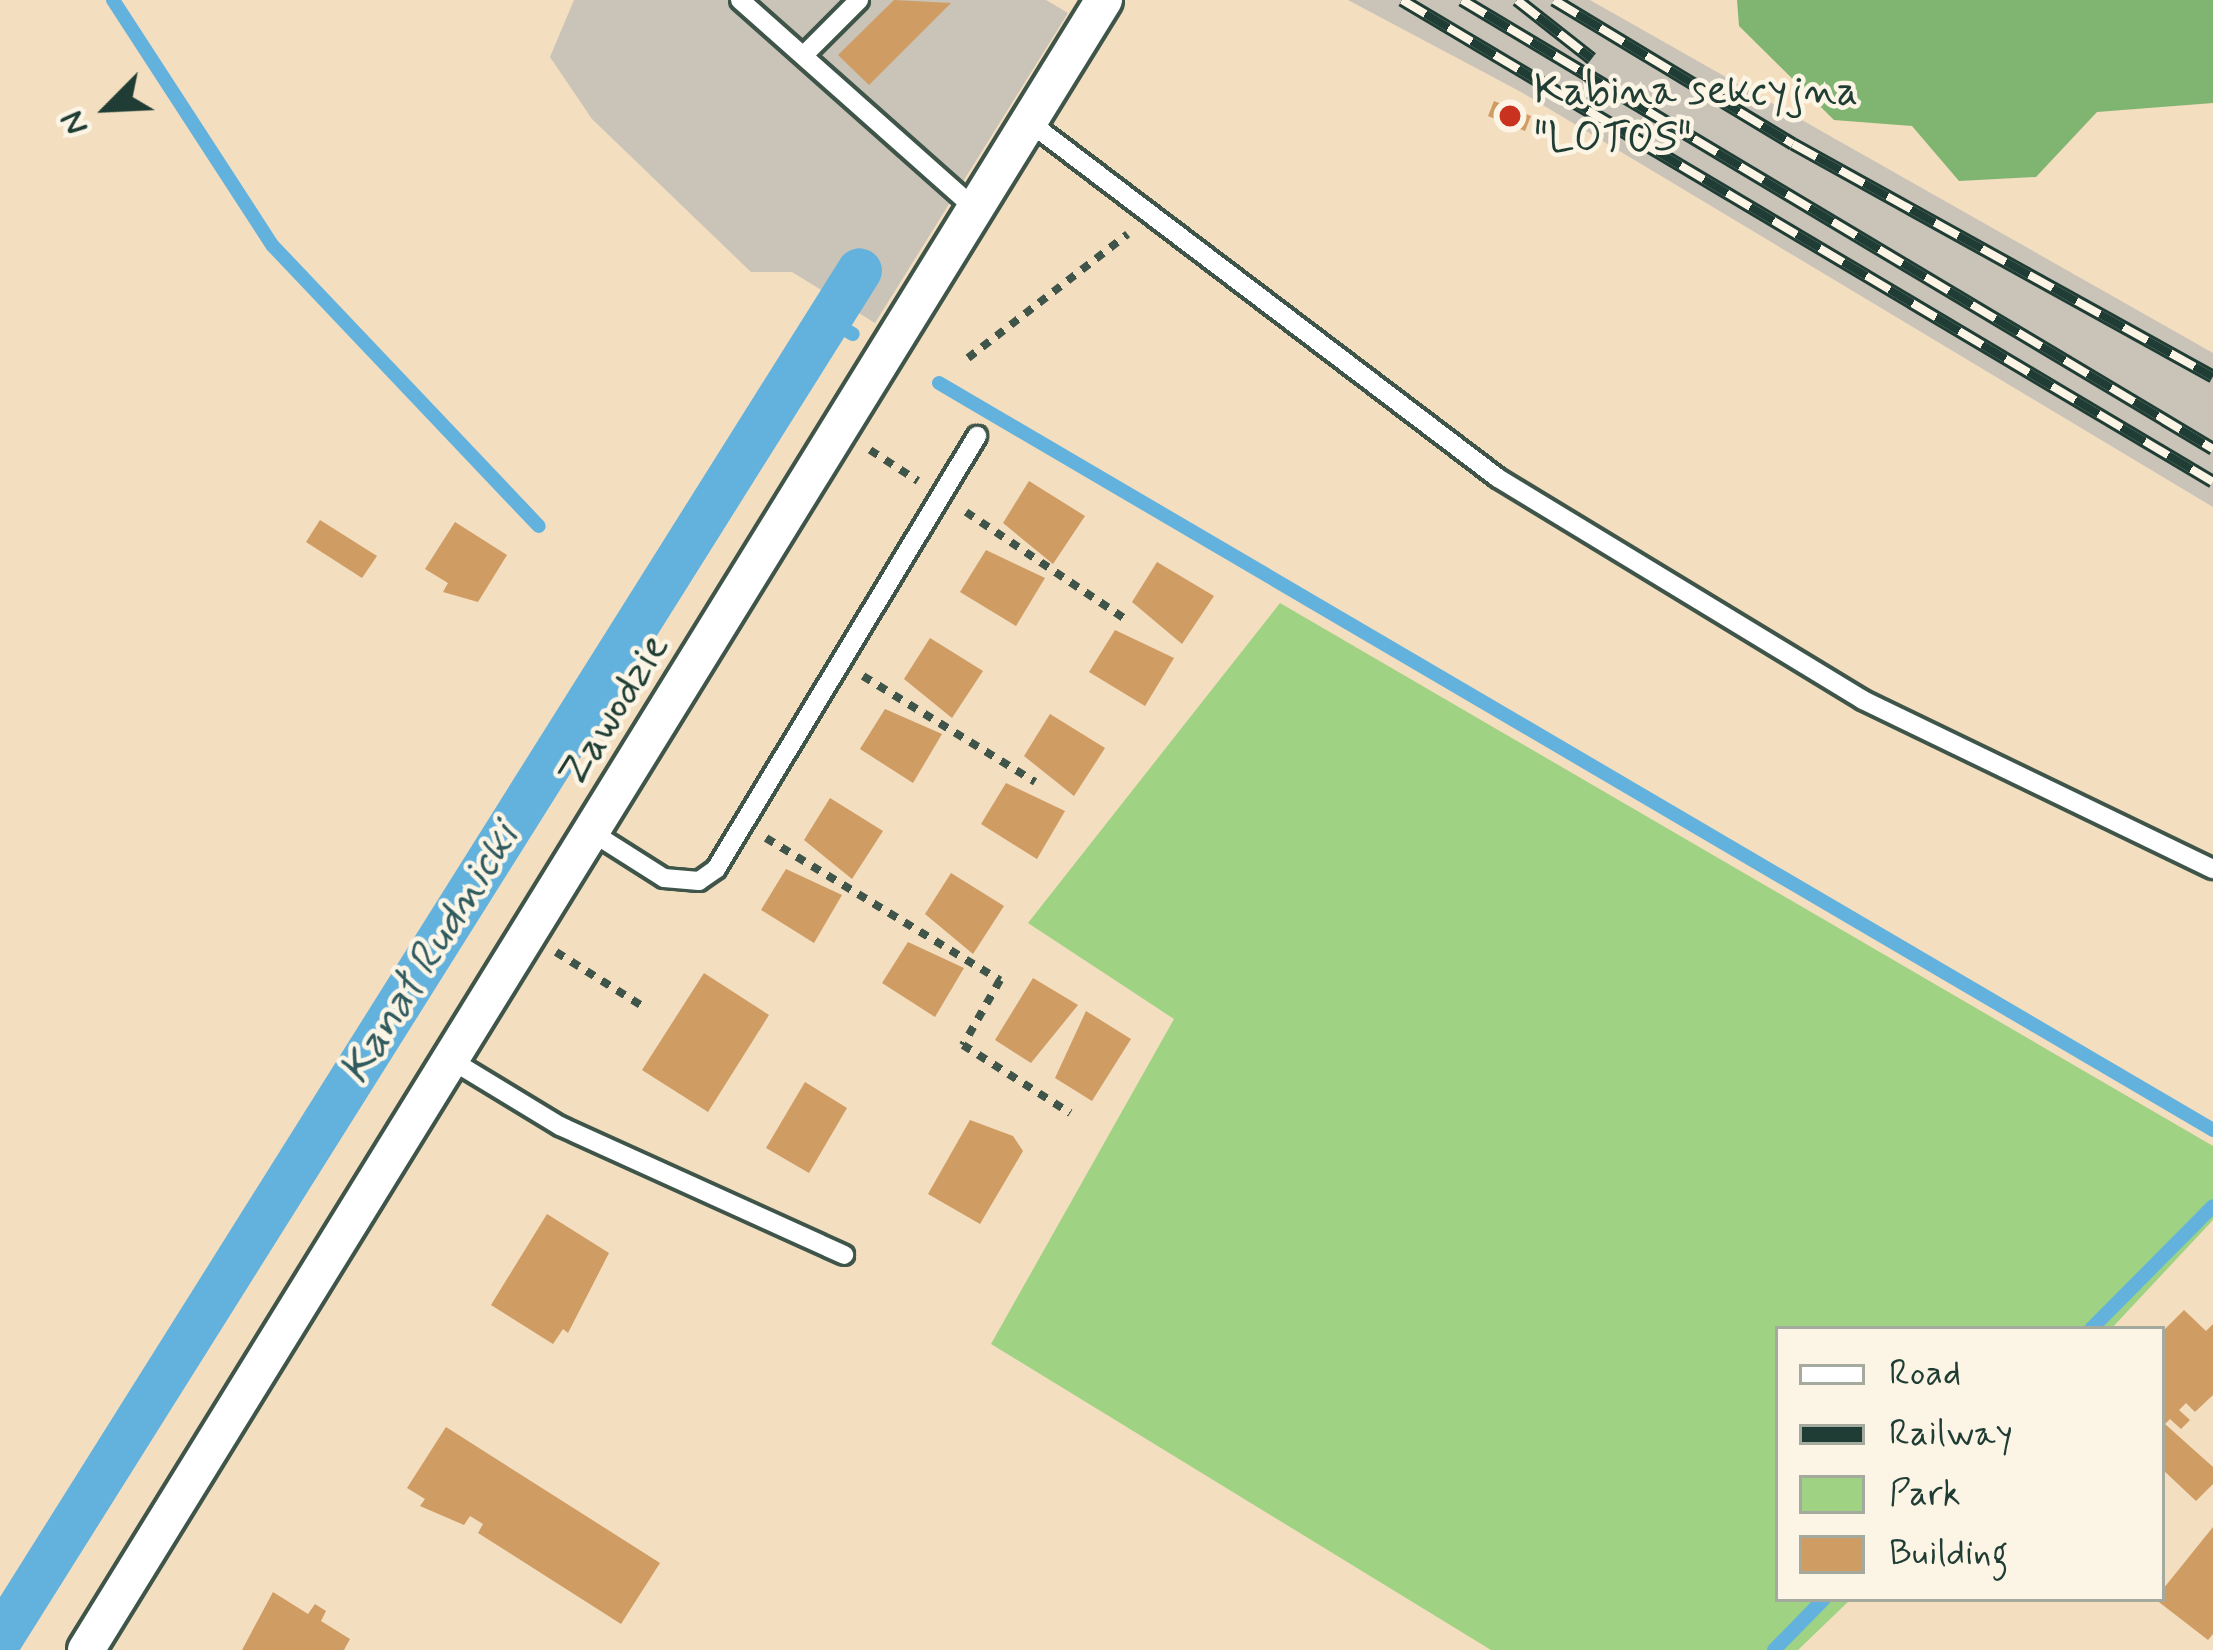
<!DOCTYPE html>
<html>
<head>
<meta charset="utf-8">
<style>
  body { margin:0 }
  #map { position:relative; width:2213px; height:1650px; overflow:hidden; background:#f3dec0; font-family:Mynerve,sans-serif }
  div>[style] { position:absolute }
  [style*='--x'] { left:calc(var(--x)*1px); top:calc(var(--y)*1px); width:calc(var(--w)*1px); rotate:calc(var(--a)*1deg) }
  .industrial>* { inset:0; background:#c9c3b8 }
  .green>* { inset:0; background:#9fd383 }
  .forest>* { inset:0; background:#7fb571 }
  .stream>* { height:14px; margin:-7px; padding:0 7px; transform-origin:7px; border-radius:7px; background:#63b2dd }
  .canal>* { height:45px; margin:-22.5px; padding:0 22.5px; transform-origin:22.5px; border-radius:22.5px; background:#63b2dd }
  .building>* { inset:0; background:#cf9c63 }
  .path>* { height:8px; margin-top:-4px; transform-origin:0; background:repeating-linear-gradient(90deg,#3f5549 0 9px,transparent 0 18px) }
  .roads { filter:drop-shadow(3px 0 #3f5549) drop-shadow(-3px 0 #3f5549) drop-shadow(0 3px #3f5549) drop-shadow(0 -3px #3f5549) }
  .service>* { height:18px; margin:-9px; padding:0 9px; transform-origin:9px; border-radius:9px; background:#fff }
  .minor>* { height:36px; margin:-18px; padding:0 18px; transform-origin:18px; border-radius:18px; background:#fff }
  .rail>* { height:14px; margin-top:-7px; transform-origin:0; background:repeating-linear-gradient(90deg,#fcf5e5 0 27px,#1f3d34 0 54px); box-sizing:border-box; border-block:3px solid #1f3d34 }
  .dots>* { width:33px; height:33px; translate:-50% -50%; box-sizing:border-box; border:6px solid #fcf5e5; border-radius:50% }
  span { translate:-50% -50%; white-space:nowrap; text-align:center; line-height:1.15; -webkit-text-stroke:9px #fcf5e5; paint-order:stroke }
  .poi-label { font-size:42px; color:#1f3d34 }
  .left { translate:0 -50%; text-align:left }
  .street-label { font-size:42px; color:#1f3d34 }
  .water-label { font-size:45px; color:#305a5e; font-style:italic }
  .legend { position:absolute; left:1775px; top:1326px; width:390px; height:276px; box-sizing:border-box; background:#fcf5e5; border:3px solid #a4ab9e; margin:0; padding:15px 21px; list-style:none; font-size:36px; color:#1f3d34 }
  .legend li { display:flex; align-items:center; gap:24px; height:60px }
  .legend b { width:60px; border:3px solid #a4ab9e }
  .north { position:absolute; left:48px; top:48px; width:120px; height:120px; -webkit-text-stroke:9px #fcf5e5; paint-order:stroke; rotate:246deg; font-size:33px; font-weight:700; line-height:48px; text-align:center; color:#1f3d34 }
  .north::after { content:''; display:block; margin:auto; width:42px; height:54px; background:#1f3d34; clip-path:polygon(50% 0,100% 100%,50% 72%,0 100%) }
</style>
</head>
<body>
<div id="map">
  <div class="industrial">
    <i style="clip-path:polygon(574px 0,1046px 0,1068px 13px,875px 323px,792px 272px,751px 272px,592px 119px,550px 57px)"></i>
    <i style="clip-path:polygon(1348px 0,1590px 0,2213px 353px,2213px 507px,1521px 92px)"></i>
  </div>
  <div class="green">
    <i style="clip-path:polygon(1280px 603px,2213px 1146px,2213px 1220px,2111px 1329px,1778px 1329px,1778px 1599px,1851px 1599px,1798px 1650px,1491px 1650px,991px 1344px,1174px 1019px,1028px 923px)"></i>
  </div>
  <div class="forest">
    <i style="clip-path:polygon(1737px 0,2213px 0,2213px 103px,2097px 112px,2036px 177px,1959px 181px,1912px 126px,1834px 120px,1739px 26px)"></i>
  </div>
  <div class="stream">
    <i style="--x:113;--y:0;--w:293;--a:57"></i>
    <i style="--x:273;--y:246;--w:386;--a:46.5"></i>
    <i style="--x:825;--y:318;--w:32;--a:30"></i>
    <i style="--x:939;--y:383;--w:1477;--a:30.38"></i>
    <i style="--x:2091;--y:1329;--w:173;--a:-45.2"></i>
    <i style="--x:1774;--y:1650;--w:71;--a:-45.6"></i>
  </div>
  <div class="canal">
    <i style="--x:0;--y:1638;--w:1615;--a:-57.87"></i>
  </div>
  <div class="building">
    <i style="clip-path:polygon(894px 0,951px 3px,869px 85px,838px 55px)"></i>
    <i style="clip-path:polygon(1494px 101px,1531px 116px,1525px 131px,1488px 116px)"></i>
    <i style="clip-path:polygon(1029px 481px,1085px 516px,1053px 564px,1003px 523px)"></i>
    <i style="clip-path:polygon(320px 520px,377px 556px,362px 578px,306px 542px)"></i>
    <i style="clip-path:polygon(455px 522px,507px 555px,478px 602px,443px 592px,448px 583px,425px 569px)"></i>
    <i style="clip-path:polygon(986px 550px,1045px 578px,1016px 626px,960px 592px)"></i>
    <i style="clip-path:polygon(1157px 562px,1214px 596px,1182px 644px,1132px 602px)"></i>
    <i style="clip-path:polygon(1115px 630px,1174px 658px,1145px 706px,1089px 672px)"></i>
    <i style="clip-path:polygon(930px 638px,983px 671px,952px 718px,904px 679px)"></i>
    <i style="clip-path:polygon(885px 709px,942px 734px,913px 783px,860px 749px)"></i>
    <i style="clip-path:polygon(1050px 714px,1105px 748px,1074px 796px,1024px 756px)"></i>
    <i style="clip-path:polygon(1006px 783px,1065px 811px,1037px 859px,981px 824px)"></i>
    <i style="clip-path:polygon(830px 798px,883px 831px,852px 879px,804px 840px)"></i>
    <i style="clip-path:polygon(786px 869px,842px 895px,814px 943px,761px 910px)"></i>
    <i style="clip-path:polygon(951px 873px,1004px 906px,973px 954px,925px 914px)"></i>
    <i style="clip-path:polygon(908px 942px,964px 968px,935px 1017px,882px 983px)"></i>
    <i style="clip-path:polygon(704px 973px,769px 1015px,708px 1112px,642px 1070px)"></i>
    <i style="clip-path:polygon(1033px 978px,1078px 1005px,1031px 1063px,995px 1040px)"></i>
    <i style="clip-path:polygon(1086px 1011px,1131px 1039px,1092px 1101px,1055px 1078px)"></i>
    <i style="clip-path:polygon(805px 1082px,847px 1108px,809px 1173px,766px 1148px)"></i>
    <i style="clip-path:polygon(970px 1120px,1013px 1136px,1023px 1151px,980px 1224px,928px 1194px)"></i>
    <i style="clip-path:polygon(547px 1214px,609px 1253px,568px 1333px,563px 1329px,553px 1344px,491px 1305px)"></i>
    <i style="clip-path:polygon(2184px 1310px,2206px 1331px,2213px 1324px,2213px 1395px,2195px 1412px,2186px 1403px,2179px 1410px,2190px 1420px,2181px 1429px,2170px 1419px,2165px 1424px,2213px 1467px,2213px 1484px,2196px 1501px,2162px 1469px,2162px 1332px)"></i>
    <i style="clip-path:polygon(446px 1427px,660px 1563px,621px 1624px,478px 1533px,483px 1524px,470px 1516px,464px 1525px,420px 1506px,425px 1499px,407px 1488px)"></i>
    <i style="clip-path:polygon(2213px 1527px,2213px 1634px,2208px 1640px,2155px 1599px)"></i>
    <i style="clip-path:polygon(273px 1592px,308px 1614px,315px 1604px,326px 1611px,321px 1621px,350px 1639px,344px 1650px,242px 1650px)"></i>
  </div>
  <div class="path">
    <i style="--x:968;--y:358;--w:202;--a:-37.8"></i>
    <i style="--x:870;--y:450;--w:57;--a:32.9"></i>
    <i style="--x:966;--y:512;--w:192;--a:33.9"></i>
    <i style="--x:863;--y:676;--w:202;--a:31.6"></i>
    <i style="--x:766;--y:838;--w:274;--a:31.3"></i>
    <i style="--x:1000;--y:980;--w:75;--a:119.6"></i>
    <i style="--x:963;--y:1045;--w:127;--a:32.4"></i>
    <i style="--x:556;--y:952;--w:102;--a:32.1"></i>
  </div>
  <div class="roads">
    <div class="service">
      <i style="--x:740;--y:0;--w:314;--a:41.6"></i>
      <i style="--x:804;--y:55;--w:78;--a:-45"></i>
      <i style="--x:1029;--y:122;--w:589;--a:37.2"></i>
      <i style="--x:1498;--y:478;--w:427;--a:31.3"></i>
      <i style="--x:1863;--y:700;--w:389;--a:25.8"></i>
      <i style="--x:593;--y:833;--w:84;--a:32.4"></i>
      <i style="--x:664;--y:878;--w:35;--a:5"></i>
      <i style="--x:699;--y:881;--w:21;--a:-35"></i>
      <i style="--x:716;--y:869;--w:506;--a:-58.92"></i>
      <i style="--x:453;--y:1061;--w:125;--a:31.3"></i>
      <i style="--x:560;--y:1126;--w:312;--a:24.4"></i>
    </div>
    <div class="minor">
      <i style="--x:86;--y:1650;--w:1939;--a:-58.33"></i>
    </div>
  </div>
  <div class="rail">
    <i style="--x:1402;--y:0;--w:943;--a:30.72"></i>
    <i style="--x:1462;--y:0;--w:875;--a:30.87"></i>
    <i style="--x:1517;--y:0;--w:95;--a:38.2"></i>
    <i style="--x:1554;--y:0;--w:279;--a:31.1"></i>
    <i style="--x:1793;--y:144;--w:480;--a:29"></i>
  </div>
  <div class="dots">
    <i style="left:1510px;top:116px;background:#c8321e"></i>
  </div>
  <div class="poi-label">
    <span class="left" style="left:1534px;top:116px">Kabina sekcyjna<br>"LOTOS"</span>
  </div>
  <div class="street-label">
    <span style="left:615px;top:711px;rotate:-58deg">Zawodzie</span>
  </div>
  <div class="water-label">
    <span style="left:430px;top:954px;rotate:-58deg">Kanał Rudnicki</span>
  </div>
  <ul class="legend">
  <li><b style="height:15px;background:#fff"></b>Road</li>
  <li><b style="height:15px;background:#1f3d34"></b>Railway</li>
  <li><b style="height:33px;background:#9fd383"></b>Park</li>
  <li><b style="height:33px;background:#cf9c63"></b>Building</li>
  </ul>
  <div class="north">N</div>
</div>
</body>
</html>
